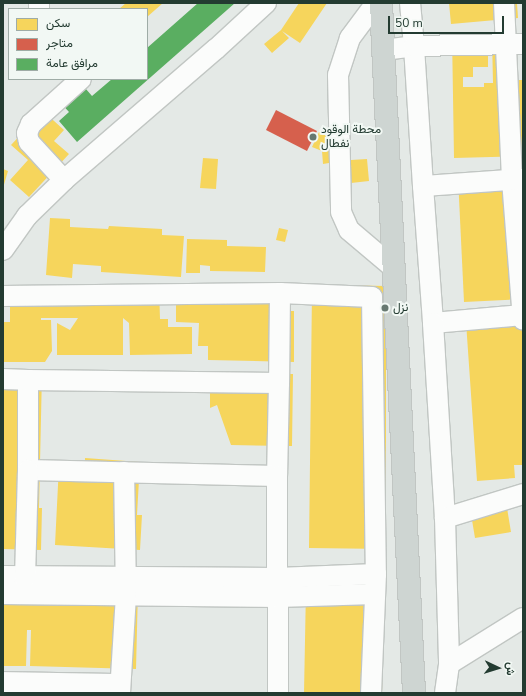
<!DOCTYPE html>
<html>
<head>
<meta charset="utf-8">
<style>
  body { margin:0 }
  #map { position:relative; width:526px; height:696px; overflow:hidden; background:#e4e9e6; font-family:"Nunito Sans",Vazirmatn,sans-serif }
  div>[style] { position:absolute }
  [style*='--x'] { left:calc(var(--x)*1px); top:calc(var(--y)*1px); width:calc(var(--w)*1px); rotate:calc(var(--a)*1deg) }
  .homes>* { inset:0; background:#f6d55c }
  .shops>* { inset:0; background:#d6604d }
  .public>* { inset:0; background:#5aae61 }
  .roads { filter:drop-shadow(1px 0 #c1c6c3) drop-shadow(-1px 0 #c1c6c3) drop-shadow(0 1px #c1c6c3) drop-shadow(0 -1px #c1c6c3) }
  .minor>* { height:20px; margin:-10px; padding:0 10px; transform-origin:10px; border-radius:10px; background:#fbfcfb }
  .major>* { height:22px; margin:-11px; padding:0 11px; transform-origin:11px; border-radius:11px; background:#ced5d2 }
  .dots>* { width:11px; height:11px; translate:-50% -50%; box-sizing:border-box; border:2px solid #f2f8f4; border-radius:50% }
  span { translate:-50% -50%; white-space:nowrap; text-align:center; line-height:1.15; -webkit-text-stroke:4px #f2f8f4; paint-order:stroke }
  .poi-label { font-size:12px; color:#233b31 }
  .left { translate:0 -50%; text-align:left }
  .frame { position:absolute; inset:0; border:4px solid #233b31; pointer-events:none }
  .legend { position:absolute; left:8px; top:8px; width:140px; height:72px; box-sizing:border-box; background:#f2f8f4; border:1px solid #9faca6; margin:0; padding:5px 7px; list-style:none; font-size:12px; color:#233b31 }
  .legend li { display:flex; align-items:center; gap:8px; height:20px }
  .legend b { width:20px; border:1px solid #9faca6 }
  .north { position:absolute; left:478px; top:648px; width:40px; height:40px; -webkit-text-stroke:3px #f2f8f4; paint-order:stroke; rotate:94deg; font-size:11px; font-weight:700; line-height:16px; text-align:center; color:#233b31 }
  .north::after { content:''; display:block; margin:auto; width:14px; height:18px; background:#233b31; clip-path:polygon(50% 0,100% 100%,50% 72%,0 100%) }
  .scale { position:absolute; left:388px; top:16px; width:116px; height:18px; box-sizing:border-box; border:2px solid #233b31; border-top:0; padding-left:5px; font-size:12px; line-height:14px; white-space:nowrap; color:#233b31; -webkit-text-stroke:3px #f2f8f4; paint-order:stroke }
</style>
</head>
<body>
<div id="map">
  <div class="homes">
    <i style="clip-path:polygon(126px 3px,163px 3px,147px 17px,147px 9px,119px 9px)"></i>
    <i style="clip-path:polygon(299px 3px,327px 3px,300px 43px,282px 31px,289px 38px,272px 53px,264px 44px,281px 30px)"></i>
    <i style="clip-path:polygon(449px 3px,517px 3px,518px 18px,451px 24px)"></i>
    <i style="clip-path:polygon(452px 35px,488px 35px,488px 67px,473px 67px,473px 77px,463px 77px,463px 87px,484px 87px,484px 83px,493px 83px,492px 39px,517px 38px,517px 80px,523px 80px,523px 156px,454px 158px)"></i>
    <i style="clip-path:polygon(43px 111px,64px 130px,54px 141px,69px 154px,29px 197px,10px 180px,28px 160px,11px 145px)"></i>
    <i style="clip-path:polygon(319px 132px,329px 136px,322px 151px,350px 149px,351px 160px,367px 159px,369px 181px,351px 183px,350px 171px,330px 173px,329px 163px,323px 164px,322px 151px,312px 147px)"></i>
    <i style="clip-path:polygon(203px 158px,218px 159px,216px 189px,200px 188px)"></i>
    <i style="clip-path:polygon(3px 169px,8px 171px,3px 188px)"></i>
    <i style="clip-path:polygon(523px 170px,523px 299px,464px 302px,458px 177px)"></i>
    <i style="clip-path:polygon(50px 218px,70px 219px,70px 227px,108px 229px,109px 226px,162px 229px,162px 235px,184px 236px,181px 277px,101px 272px,101px 266px,73px 264px,72px 278px,46px 275px)"></i>
    <i style="clip-path:polygon(279px 228px,288px 230px,285px 242px,276px 240px)"></i>
    <i style="clip-path:polygon(187px 239px,227px 240px,227px 246px,266px 247px,265px 272px,210px 271px,210px 266px,200px 265px,200px 273px,186px 273px)"></i>
    <i style="clip-path:polygon(338px 285px,386px 286px,386px 549px,309px 548px,312px 290px,338px 290px)"></i>
    <i style="clip-path:polygon(159px 287px,160px 319px,168px 319px,168px 327px,192px 327px,192px 354px,130px 355px,129px 323px,123px 318px,123px 355px,57px 355px,57px 323px,70px 330px,78px 318px,41px 318px,41px 320px,51px 320px,52px 351px,45px 362px,3px 362px,3px 322px,10px 322px,10px 289px)"></i>
    <i style="clip-path:polygon(291px 288px,290px 311px,294px 311px,294px 362px,208px 360px,208px 346px,198px 346px,199px 323px,176px 322px,176px 302px)"></i>
    <i style="clip-path:polygon(523px 310px,523px 465px,514px 465px,515px 478px,477px 481px,466px 322px)"></i>
    <i style="clip-path:polygon(3px 372px,42px 373px,39px 508px,42px 508px,41px 550px,3px 549px)"></i>
    <i style="clip-path:polygon(210px 373px,293px 374px,292px 446px,231px 445px,217px 405px,210px 408px)"></i>
    <i style="clip-path:polygon(85px 458px,140px 462px,137px 515px,142px 515px,140px 550px,55px 545px,59px 465px,85px 466px)"></i>
    <i style="clip-path:polygon(506px 502px,511px 532px,475px 538px,470px 508px)"></i>
    <i style="clip-path:polygon(306px 588px,384px 590px,382px 693px,304px 693px)"></i>
    <i style="clip-path:polygon(138px 590px,136px 669px,30px 666px,31px 630px,27px 630px,26px 666px,3px 666px,3px 592px)"></i>
  </div>
  <div class="shops">
    <i style="clip-path:polygon(276px 110px,317px 131px,307px 151px,266px 130px)"></i>
  </div>
  <div class="public">
    <i style="clip-path:polygon(198px 3px,235px 3px,77px 142px,59px 121px,69px 112px,58px 100px,79px 81px,92px 96px,112px 79px,147px 79px,147px 48px)"></i>
  </div>
  <div class="roads">
    <div class="minor">
      <i style="--x:376;--y:3;--w:44;--a:126.6"></i>
      <i style="--x:350;--y:38;--w:39;--a:108"></i>
      <i style="--x:338;--y:75;--w:137;--a:88.7"></i>
      <i style="--x:341;--y:212;--w:20;--a:66"></i>
      <i style="--x:349;--y:230;--w:59;--a:40.2"></i>
      <i style="--x:504;--y:3;--w:177;--a:87.4"></i>
      <i style="--x:512;--y:180;--w:140;--a:85.5"></i>
      <i style="--x:39;--y:9;--w:6;--a:-90"></i>
      <i style="--x:383;--y:50;--w:31;--a:-7"></i>
      <i style="--x:414;--y:46;--w:43;--a:-95.3"></i>
      <i style="--x:523;--y:179;--w:100;--a:176"></i>
      <i style="--x:423;--y:186;--w:137;--a:85.8"></i>
      <i style="--x:433;--y:323;--w:90;--a:-5.1"></i>
      <i style="--x:64;--y:180;--w:52;--a:-132.6"></i>
      <i style="--x:29;--y:142;--w:9;--a:-103"></i>
      <i style="--x:27;--y:133;--w:10;--a:-66"></i>
      <i style="--x:31;--y:124;--w:67;--a:-42"></i>
      <i style="--x:423;--y:186;--w:140;--a:-93.7"></i>
      <i style="--x:414;--y:46;--w:109;--a:-1.1"></i>
      <i style="--x:3;--y:250;--w:42;--a:-54.8"></i>
      <i style="--x:27;--y:216;--w:52;--a:-44.2"></i>
      <i style="--x:64;--y:180;--w:201;--a:-40.8"></i>
      <i style="--x:216;--y:49;--w:68;--a:-42.6"></i>
      <i style="--x:280;--y:293;--w:92;--a:2.5"></i>
      <i style="--x:372;--y:297;--w:277;--a:89.2"></i>
      <i style="--x:376;--y:574;--w:119;--a:92.4"></i>
      <i style="--x:3;--y:296;--w:277;--a:-0.6"></i>
      <i style="--x:280;--y:293;--w:90;--a:90.6"></i>
      <i style="--x:279;--y:383;--w:93;--a:91.2"></i>
      <i style="--x:277;--y:476;--w:249;--a:-178.6"></i>
      <i style="--x:28;--y:470;--w:90;--a:-90"></i>
      <i style="--x:28;--y:380;--w:251;--a:0.7"></i>
      <i style="--x:433;--y:323;--w:195;--a:86.5"></i>
      <i style="--x:445;--y:518;--w:82;--a:-17.1"></i>
      <i style="--x:3;--y:379;--w:25;--a:2"></i>
      <i style="--x:277;--y:476;--w:217;--a:89.7"></i>
      <i style="--x:445;--y:518;--w:146;--a:88.4"></i>
      <i style="--x:3;--y:576;--w:274;--a:0.4"></i>
      <i style="--x:277;--y:578;--w:99;--a:-2.3"></i>
      <i style="--x:25;--y:578;--w:108;--a:-88.4"></i>
      <i style="--x:3;--y:594;--w:275;--a:0.6"></i>
      <i style="--x:278;--y:597;--w:97;--a:-1.8"></i>
      <i style="--x:3;--y:682;--w:117;--a:1"></i>
      <i style="--x:120;--y:693;--w:98;--a:-86.5"></i>
      <i style="--x:126;--y:595;--w:123;--a:-90.9"></i>
      <i style="--x:445;--y:693;--w:29;--a:-82"></i>
      <i style="--x:449;--y:664;--w:87;--a:-31.9"></i>
    </div>
    <div class="major">
      <i style="--x:381;--y:3;--w:691;--a:87.26"></i>
    </div>
  </div>
  <div class="dots">
    <i style="left:313px;top:137px;background:#677870"></i>
    <i style="left:385px;top:308px;background:#677870"></i>
  </div>
  <div class="poi-label">
    <span class="left" style="left:321px;top:137px">محطة الوقود<br>نفطال</span>
    <span class="left" style="left:393px;top:308px">نزل</span>
  </div>
  <div class="frame"></div>
  <ul class="legend">
  <li><b style="height:11px;background:#f6d55c"></b>سكن</li>
  <li><b style="height:11px;background:#d6604d"></b>متاجر</li>
  <li><b style="height:11px;background:#5aae61"></b>مرافق عامة</li>
  </ul>
  <div class="north">ش</div>
  <div class="scale">50 m</div>
</div>
</body>
</html>
